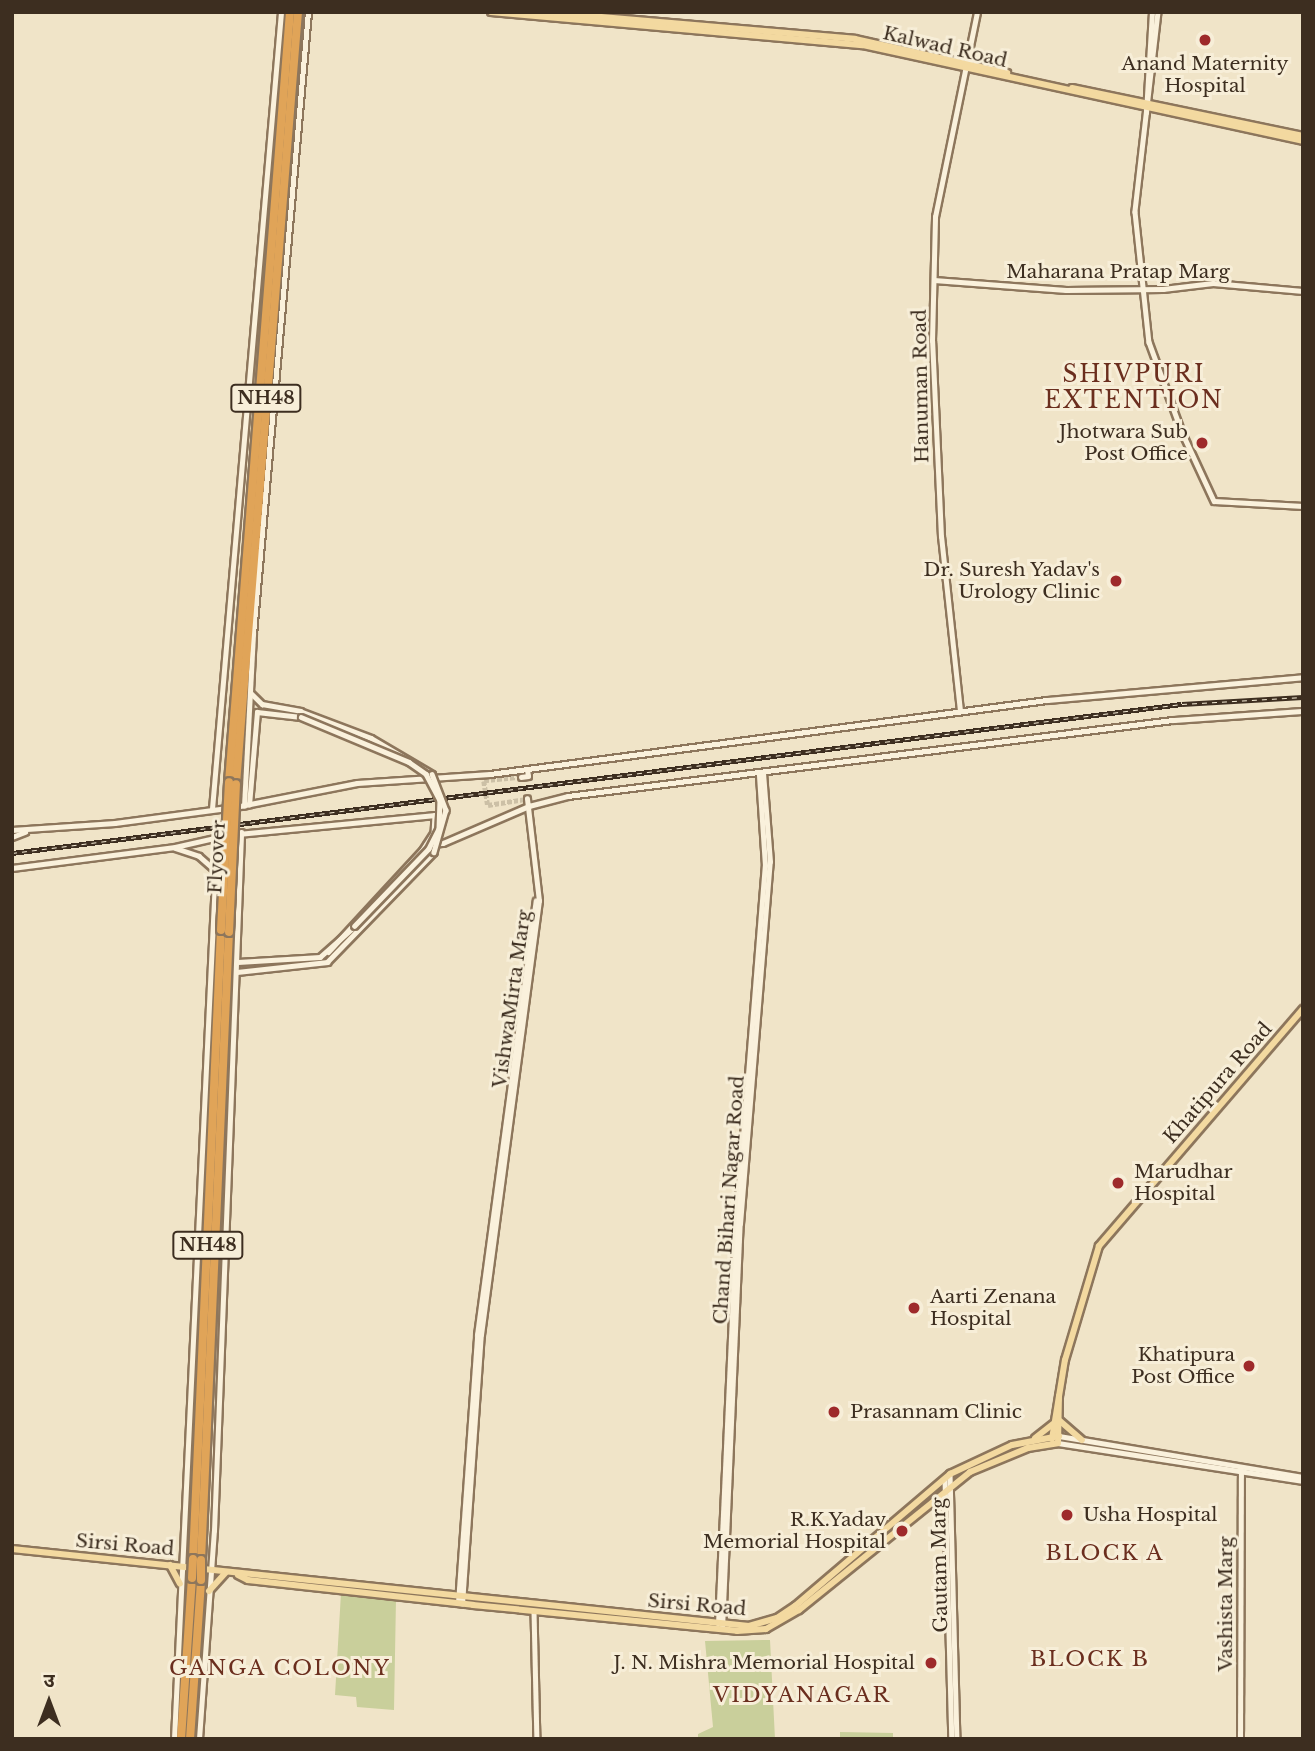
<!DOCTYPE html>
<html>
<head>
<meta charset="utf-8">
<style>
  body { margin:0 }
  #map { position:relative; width:1315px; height:1751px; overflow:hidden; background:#f0e4c8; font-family:"Libre Baskerville","Noto Sans Devanagari",serif }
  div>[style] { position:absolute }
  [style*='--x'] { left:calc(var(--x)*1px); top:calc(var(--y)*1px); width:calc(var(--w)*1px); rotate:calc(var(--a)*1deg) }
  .green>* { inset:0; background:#c9cf9b }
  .minor-tunnel>* { height:4.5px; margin-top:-2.25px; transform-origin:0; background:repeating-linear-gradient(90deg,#ccc0a6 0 4.5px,transparent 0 6.5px) }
  .roads { filter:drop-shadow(2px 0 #8d765c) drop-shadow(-2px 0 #8d765c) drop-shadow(0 2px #8d765c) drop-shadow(0 -2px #8d765c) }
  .minor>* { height:4.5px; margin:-2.25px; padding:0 2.25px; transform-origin:2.25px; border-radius:2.25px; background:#faf1dc }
  .major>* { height:6px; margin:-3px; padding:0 3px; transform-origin:3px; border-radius:3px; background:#f3d9a0 }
  .highway>* { height:8px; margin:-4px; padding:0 4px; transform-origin:4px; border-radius:4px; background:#e0a458 }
  .rail>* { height:4.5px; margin-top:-2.25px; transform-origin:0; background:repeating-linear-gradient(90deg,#f7eed8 0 5px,#3d2e20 0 10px); box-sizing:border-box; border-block:2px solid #3d2e20 }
  .bridges { filter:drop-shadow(2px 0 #8d765c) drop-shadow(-2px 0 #8d765c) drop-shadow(0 2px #8d765c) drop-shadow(0 -2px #8d765c) }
  .minor-bridge>* { height:4.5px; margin:-2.25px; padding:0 2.25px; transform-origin:2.25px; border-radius:2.25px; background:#faf1dc }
  .highway-bridge>* { height:8px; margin:-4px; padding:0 4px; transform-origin:4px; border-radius:4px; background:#e0a458 }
  .dots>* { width:19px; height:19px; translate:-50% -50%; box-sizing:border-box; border:4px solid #f7eed8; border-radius:50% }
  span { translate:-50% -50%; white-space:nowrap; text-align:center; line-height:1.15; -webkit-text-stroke:6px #f7eed8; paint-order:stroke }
  .shield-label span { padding:2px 5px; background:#f7eed8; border:2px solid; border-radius:5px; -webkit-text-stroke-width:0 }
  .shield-label { font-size:18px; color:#3d2e20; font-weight:700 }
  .street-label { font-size:19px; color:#3d2e20 }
  .poi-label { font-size:19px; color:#3d2e20 }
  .right { translate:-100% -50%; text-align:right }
  .left { translate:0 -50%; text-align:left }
  .neighbourhood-label { font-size:21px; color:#6b2e1e; letter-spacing:2px }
  .quarter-label { font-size:23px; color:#6b2e1e; letter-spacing:2px }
  .frame { position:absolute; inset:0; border:14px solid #3d2e20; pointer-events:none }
  .north { position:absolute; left:14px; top:1667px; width:70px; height:70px; -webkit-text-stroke:5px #f7eed8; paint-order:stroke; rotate:0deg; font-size:19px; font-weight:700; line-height:28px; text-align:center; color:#3d2e20 }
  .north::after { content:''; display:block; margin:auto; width:24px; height:32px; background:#3d2e20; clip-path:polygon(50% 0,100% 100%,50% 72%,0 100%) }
</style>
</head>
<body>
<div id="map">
  <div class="green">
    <i style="clip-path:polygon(341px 1593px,396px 1599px,394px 1710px,357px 1707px,356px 1697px,335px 1695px)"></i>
    <i style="clip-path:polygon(770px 1640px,775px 1739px,698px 1739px,698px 1734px,713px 1727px,705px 1641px)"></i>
    <i style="clip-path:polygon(840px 1732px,893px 1733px,893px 1739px,840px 1739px)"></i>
  </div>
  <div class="minor-tunnel">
    <i style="--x:521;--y:777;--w:37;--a:174"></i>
    <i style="--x:484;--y:781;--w:24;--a:81"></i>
    <i style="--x:488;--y:805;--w:39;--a:-9"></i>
  </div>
  <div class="roads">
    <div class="minor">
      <i style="--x:1158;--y:12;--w:201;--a:96.6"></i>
      <i style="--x:1135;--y:212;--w:131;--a:83.9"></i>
      <i style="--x:1149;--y:342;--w:96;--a:69.9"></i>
      <i style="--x:1182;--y:432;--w:76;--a:65.1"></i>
      <i style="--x:1214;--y:501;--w:89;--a:3.2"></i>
      <i style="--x:1146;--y:113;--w:101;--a:-86.6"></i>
      <i style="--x:934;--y:280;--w:132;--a:4.3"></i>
      <i style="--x:1066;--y:290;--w:97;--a:-0.6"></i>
      <i style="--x:1163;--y:289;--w:50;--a:-6.8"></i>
      <i style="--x:1213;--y:283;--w:90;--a:5.1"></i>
      <i style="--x:251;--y:693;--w:16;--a:45"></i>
      <i style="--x:262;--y:704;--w:39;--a:10"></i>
      <i style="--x:300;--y:711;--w:76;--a:20.8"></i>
      <i style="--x:371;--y:738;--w:71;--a:30.5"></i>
      <i style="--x:960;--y:711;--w:175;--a:-96.2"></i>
      <i style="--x:941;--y:537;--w:196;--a:-92.6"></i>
      <i style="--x:932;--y:341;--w:124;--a:-88.6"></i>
      <i style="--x:935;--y:217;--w:209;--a:-78.4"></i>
      <i style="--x:521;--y:777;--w:7;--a:-8"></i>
      <i style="--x:528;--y:776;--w:6;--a:-99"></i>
      <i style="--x:249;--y:805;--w:93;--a:-85.1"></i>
      <i style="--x:257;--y:712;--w:44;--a:6.5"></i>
      <i style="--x:244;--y:806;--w:172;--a:-87"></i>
      <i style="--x:253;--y:634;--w:624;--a:-84.95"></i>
      <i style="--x:235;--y:807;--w:124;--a:-11.1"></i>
      <i style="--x:357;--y:783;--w:133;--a:-3.9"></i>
      <i style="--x:490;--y:774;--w:562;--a:-7.57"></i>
      <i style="--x:1047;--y:700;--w:257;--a:-5.1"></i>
      <i style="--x:212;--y:809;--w:800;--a:-85.05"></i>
      <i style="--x:12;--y:830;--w:103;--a:-3.9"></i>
      <i style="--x:115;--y:823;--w:113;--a:-7.6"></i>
      <i style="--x:238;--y:834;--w:198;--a:-5.5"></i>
      <i style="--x:435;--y:815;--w:18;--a:93"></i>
      <i style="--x:434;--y:833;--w:20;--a:123"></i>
      <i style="--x:423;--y:850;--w:139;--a:132.7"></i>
      <i style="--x:12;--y:837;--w:14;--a:-21"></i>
      <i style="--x:426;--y:845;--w:17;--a:-7"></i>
      <i style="--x:443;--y:843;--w:94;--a:-23.3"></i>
      <i style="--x:529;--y:806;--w:40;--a:-14.4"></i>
      <i style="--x:568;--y:796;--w:610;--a:-7.16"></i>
      <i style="--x:1173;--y:720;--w:130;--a:-4"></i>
      <i style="--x:175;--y:848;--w:25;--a:18"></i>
      <i style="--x:199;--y:856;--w:18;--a:41"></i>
      <i style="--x:12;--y:868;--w:164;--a:-7.3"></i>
      <i style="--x:175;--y:847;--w:45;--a:-12.8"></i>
      <i style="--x:238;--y:962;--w:82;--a:-3.5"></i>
      <i style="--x:320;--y:957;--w:47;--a:-41.5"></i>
      <i style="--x:237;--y:972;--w:91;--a:-6.3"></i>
      <i style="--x:327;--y:962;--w:153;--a:-45.8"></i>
      <i style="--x:1059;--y:1436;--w:247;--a:9.5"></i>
      <i style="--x:1058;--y:1443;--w:248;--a:8.8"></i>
      <i style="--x:950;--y:1474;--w:265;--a:88.5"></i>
      <i style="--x:945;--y:1479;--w:260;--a:88.5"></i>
      <i style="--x:458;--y:1603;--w:269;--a:-85.9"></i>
      <i style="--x:477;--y:1335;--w:438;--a:-82.3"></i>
      <i style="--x:462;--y:1604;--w:270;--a:-86"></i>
      <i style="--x:481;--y:1335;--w:438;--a:-82.4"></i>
      <i style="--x:539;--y:901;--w:103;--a:-96.7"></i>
      <i style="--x:534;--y:1611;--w:128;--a:88.7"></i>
      <i style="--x:718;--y:1624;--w:400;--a:-87.4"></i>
      <i style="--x:736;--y:1224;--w:359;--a:-85.4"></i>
      <i style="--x:765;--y:866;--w:91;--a:-93.8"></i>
      <i style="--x:722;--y:1629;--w:405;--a:-87.5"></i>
      <i style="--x:740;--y:1224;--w:363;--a:-85.3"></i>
      <i style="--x:770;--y:862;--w:88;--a:-94.5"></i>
      <i style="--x:174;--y:1739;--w:903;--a:-87.27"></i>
      <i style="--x:199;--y:1739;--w:209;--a:-85.9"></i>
      <i style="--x:214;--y:1531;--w:699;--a:-87.78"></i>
      <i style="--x:1240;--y:1739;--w:269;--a:-89.8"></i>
    </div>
    <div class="major">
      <i style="--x:491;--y:12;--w:373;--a:5.1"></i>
      <i style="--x:863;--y:45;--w:450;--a:12.3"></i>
      <i style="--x:543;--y:12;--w:313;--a:4.9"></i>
      <i style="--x:855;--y:39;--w:156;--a:12.6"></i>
      <i style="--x:1072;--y:88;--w:236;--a:11.7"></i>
      <i style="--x:1060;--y:1421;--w:29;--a:41"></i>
      <i style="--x:1035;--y:1438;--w:23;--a:-38"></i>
      <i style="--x:1052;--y:1439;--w:80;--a:-80.7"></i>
      <i style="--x:1065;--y:1360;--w:119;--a:-73.4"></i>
      <i style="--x:1099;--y:1246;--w:313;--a:-49.3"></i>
      <i style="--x:12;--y:1549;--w:741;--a:5.96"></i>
      <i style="--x:749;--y:1626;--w:29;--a:-16"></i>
      <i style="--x:777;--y:1618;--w:22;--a:-34"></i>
      <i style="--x:795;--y:1606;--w:204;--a:-40.4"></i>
      <i style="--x:950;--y:1474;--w:68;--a:-25.1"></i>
      <i style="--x:1012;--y:1445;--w:48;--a:-10.8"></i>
      <i style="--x:170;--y:1565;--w:21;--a:62"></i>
      <i style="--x:238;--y:1575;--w:11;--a:27"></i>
      <i style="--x:248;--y:1580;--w:226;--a:6.3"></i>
      <i style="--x:473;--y:1605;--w:265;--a:5.6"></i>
      <i style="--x:737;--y:1631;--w:29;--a:-4"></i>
      <i style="--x:766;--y:1629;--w:38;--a:-30"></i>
      <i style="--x:799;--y:1610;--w:220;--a:-38.9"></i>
      <i style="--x:970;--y:1472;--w:63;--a:-22.5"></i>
      <i style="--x:1028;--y:1448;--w:30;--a:-9"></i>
      <i style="--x:1058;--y:1443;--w:47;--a:-88.8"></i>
      <i style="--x:209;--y:1591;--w:25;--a:-48"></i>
    </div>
    <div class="highway">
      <i style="--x:229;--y:782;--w:772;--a:-85.47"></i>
      <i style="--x:236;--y:784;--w:774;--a:-85.41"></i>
      <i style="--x:193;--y:1559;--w:630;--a:-87.45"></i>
      <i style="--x:201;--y:1560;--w:629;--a:-87.45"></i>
      <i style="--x:181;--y:1739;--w:161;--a:-86.1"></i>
      <i style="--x:190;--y:1739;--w:159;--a:-86"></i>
    </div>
  </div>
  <div class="rail">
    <i style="--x:12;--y:853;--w:1179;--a:-7.26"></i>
    <i style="--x:1182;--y:704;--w:121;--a:-3.3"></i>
  </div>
  <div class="bridges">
    <div class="minor-bridge">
      <i style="--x:301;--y:717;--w:117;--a:22.6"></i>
      <i style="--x:409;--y:762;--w:21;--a:35"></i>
      <i style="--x:426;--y:774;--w:30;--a:62"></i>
      <i style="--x:440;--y:800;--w:29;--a:92"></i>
      <i style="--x:439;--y:829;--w:22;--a:117"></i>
      <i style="--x:429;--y:849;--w:107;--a:133.9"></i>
      <i style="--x:432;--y:774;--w:39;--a:69"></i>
      <i style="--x:446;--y:810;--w:44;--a:105.9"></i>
    </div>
    <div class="highway-bridge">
      <i style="--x:221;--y:930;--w:148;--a:-86.9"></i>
      <i style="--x:229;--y:932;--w:148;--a:-87.3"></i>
      <i style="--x:192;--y:1578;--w:19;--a:-87"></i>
      <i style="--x:201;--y:1580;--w:20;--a:-90"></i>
    </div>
  </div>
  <div class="dots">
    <i style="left:1205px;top:40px;background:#9e2a2b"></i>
    <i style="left:1202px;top:443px;background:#9e2a2b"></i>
    <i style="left:1116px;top:581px;background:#9e2a2b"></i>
    <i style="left:1118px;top:1183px;background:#9e2a2b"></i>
    <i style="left:914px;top:1308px;background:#9e2a2b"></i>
    <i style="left:1249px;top:1366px;background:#9e2a2b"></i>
    <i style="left:834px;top:1412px;background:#9e2a2b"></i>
    <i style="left:1067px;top:1515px;background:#9e2a2b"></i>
    <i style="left:902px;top:1531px;background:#9e2a2b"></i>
    <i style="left:931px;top:1663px;background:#9e2a2b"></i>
  </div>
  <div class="shield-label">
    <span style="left:266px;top:398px">NH48</span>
    <span style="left:208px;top:1245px">NH48</span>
  </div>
  <div class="street-label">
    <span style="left:945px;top:47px;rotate:13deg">Kalwad Road</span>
    <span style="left:1118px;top:272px">Maharana Pratap Marg</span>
    <span style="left:921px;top:386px;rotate:-91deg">Hanuman Road</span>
    <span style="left:217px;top:857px;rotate:-87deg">Flyover</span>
    <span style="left:512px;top:999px;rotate:-82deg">VishwaMirta Marg</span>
    <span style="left:1218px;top:1083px;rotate:-49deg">Khatipura Road</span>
    <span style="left:729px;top:1200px;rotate:-86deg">Chand Bihari Nagar Road</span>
    <span style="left:125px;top:1545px;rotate:5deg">Sirsi Road</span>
    <span style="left:940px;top:1565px;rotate:-91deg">Gautam Marg</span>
    <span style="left:1226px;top:1604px;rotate:-90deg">Vashista Marg</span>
    <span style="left:697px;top:1605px;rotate:5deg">Sirsi Road</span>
  </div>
  <div class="poi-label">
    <span style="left:1205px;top:75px">Anand Maternity<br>Hospital</span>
    <span class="right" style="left:1188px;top:443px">Jhotwara Sub<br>Post Office</span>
    <span class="right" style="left:1100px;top:581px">Dr. Suresh Yadav's<br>Urology Clinic</span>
    <span class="left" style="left:1134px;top:1183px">Marudhar<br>Hospital</span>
    <span class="left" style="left:930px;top:1308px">Aarti Zenana<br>Hospital</span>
    <span class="right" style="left:1235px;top:1366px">Khatipura<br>Post Office</span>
    <span class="left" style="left:850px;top:1412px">Prasannam Clinic</span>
    <span class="left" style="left:1083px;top:1515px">Usha Hospital</span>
    <span class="right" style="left:886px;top:1531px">R.K.Yadav<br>Memorial Hospital</span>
    <span class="right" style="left:915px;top:1663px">J. N. Mishra Memorial Hospital</span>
  </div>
  <div class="neighbourhood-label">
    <span style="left:1105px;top:1553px">BLOCK A</span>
    <span style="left:1090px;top:1659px">BLOCK B</span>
    <span style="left:280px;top:1668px">GANGA COLONY</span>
    <span style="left:802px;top:1695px">VIDYANAGAR</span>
  </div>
  <div class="quarter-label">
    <span style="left:1134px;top:387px">SHIVPURI<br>EXTENTION</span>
  </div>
  <div class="frame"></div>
  <div class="north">उ</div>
</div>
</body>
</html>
